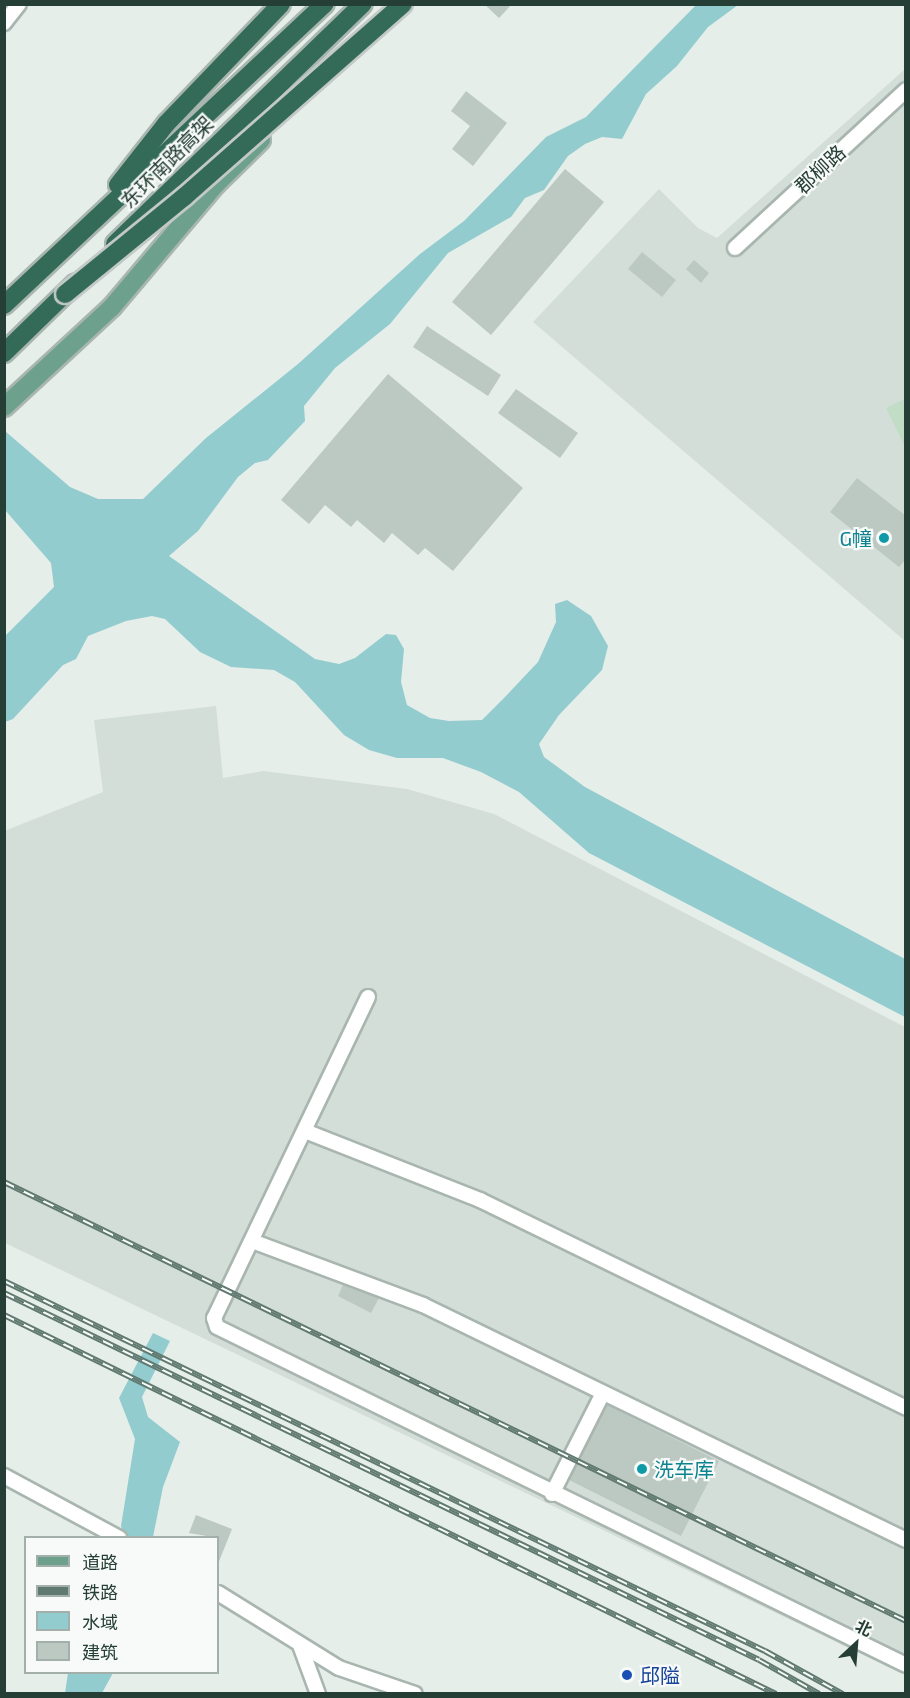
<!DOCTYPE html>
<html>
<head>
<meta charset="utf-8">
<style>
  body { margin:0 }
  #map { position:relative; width:910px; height:1698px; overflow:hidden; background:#e6eeea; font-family:"Exo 2","Noto Sans SC",sans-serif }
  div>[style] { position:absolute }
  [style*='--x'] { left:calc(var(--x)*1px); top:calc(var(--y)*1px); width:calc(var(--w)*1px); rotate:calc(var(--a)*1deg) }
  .built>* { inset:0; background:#d4ded9 }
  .green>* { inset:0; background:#c1ddc6 }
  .water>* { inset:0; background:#93ccce }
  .building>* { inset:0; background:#bcc9c2 }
  .roads { filter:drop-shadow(2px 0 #a9b6b0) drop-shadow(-2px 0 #a9b6b0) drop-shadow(0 2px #a9b6b0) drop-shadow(0 -2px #a9b6b0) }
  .minor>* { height:14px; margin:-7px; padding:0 7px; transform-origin:7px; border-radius:7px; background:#fff }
  .major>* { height:18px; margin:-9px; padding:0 9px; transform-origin:9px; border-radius:9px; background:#6ea08e }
  .highway>* { height:18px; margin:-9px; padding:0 9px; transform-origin:9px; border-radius:9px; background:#346a58 }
  .rail>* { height:6px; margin-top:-3px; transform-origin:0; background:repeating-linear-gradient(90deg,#f7faf8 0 11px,#617a71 0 22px); box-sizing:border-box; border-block:2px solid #617a71 }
  .bridges { filter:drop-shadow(2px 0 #c2c9c7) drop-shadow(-2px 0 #c2c9c7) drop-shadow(0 2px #c2c9c7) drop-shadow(0 -2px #c2c9c7) }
  .highway-bridge>* { height:18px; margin:-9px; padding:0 9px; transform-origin:9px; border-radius:9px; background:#346a58 }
  .dots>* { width:16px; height:16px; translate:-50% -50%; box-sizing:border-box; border:3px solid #f7faf8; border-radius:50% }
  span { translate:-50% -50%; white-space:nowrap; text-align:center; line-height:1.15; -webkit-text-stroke:4.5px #f7faf8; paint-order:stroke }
  .street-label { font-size:20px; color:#263f36 }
  .culture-label { font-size:20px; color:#0d838f }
  .right { translate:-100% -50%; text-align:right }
  .left { translate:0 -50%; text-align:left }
  .transit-label { font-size:20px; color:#164399 }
  .frame { position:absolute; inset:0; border:6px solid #263f36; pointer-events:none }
  .legend { position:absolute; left:24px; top:1536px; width:195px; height:138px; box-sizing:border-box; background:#f7faf8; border:2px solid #a3afaa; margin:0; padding:8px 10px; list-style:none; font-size:18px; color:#263f36 }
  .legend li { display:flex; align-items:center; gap:12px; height:30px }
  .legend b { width:30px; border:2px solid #a3afaa }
  .north { position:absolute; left:826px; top:1614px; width:60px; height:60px; -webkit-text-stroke:4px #f7faf8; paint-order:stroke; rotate:26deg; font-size:16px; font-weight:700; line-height:24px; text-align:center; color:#263f36 }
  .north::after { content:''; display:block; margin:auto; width:21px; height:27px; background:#263f36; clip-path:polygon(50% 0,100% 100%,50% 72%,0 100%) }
</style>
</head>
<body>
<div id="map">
  <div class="built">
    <i style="clip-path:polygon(905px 69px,905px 641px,533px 322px,659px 189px,698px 228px,717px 238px)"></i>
    <i style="clip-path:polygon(216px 706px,223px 778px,263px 771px,407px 789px,494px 814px,905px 1027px,905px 1675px,5px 1243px,4px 831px,103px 792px,94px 720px)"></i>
  </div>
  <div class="green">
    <i style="clip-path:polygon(905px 399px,905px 447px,886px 408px)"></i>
  </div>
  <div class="water">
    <i style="clip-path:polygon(697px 4px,738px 5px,708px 27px,677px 66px,646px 94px,622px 139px,602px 137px,585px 144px,568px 156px,544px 190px,525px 198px,511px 217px,448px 253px,390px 324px,335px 368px,304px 406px,305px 421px,268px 460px,255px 463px,238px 477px,198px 531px,169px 556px,315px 659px,339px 664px,355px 658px,386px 634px,396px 635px,404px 649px,401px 682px,407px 705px,430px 718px,449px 721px,482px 720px,504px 698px,538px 662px,556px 622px,555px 604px,567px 600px,591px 616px,608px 646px,602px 670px,559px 715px,539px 744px,544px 757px,585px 787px,905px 959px,905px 1017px,589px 853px,519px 792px,481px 772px,443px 758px,397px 758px,369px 750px,344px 735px,295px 682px,274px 670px,231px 667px,200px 652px,165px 619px,152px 616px,126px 621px,88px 636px,76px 659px,63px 665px,13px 719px,5px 722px,5px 636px,54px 587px,51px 563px,5px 510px,5px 431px,70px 487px,98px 499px,143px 499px,206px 438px,298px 364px,420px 254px,464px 221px,546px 137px,586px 117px)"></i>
    <i style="clip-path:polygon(153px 1333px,170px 1341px,142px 1397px,148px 1417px,180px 1442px,163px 1487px,153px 1537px,124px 1537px,121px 1526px,135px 1439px,119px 1398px)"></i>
    <i style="clip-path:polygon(68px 1673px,68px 1672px,113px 1673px,102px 1693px,65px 1693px)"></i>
  </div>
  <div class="building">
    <i style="clip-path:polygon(484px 4px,512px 4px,499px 18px)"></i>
    <i style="clip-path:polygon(466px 91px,507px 123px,473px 166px,452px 149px,470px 126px,451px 111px)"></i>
    <i style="clip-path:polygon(565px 169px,604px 202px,491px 335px,452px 302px)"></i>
    <i style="clip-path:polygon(642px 252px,676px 280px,662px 297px,628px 269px)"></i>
    <i style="clip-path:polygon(694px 260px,709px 273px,701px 283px,686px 269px)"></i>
    <i style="clip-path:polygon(427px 326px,501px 375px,488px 396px,413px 347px)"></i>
    <i style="clip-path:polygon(388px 374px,523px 488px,453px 571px,425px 548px,418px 555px,392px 533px,384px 543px,357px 520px,351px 527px,325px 505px,309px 524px,281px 500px)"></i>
    <i style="clip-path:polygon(516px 389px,578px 433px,560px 458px,498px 413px)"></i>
    <i style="clip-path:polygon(857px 478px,906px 516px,906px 559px,899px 567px,830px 512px)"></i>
    <i style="clip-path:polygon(343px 1285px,379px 1298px,371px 1313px,338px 1296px)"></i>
    <i style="clip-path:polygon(607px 1405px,719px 1461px,681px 1536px,569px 1480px)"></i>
    <i style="clip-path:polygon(196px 1515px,232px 1529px,218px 1564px,218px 1538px,189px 1533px)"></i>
  </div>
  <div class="roads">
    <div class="minor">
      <i style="--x:4;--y:23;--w:24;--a:-52"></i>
      <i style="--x:735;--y:248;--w:233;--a:-42.7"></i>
      <i style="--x:368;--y:997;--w:356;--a:115.6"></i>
      <i style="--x:214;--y:1318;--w:9;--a:72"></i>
      <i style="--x:217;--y:1327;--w:767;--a:26.13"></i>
      <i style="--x:305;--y:1131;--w:188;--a:21.5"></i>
      <i style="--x:480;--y:1200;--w:474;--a:26"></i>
      <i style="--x:252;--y:1241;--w:183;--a:20.5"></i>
      <i style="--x:423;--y:1305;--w:537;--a:25.94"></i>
      <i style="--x:4;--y:1476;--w:131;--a:28.3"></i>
      <i style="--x:552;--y:1494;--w:113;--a:-63.2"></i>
      <i style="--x:218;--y:1593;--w:142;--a:31.8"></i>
      <i style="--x:339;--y:1668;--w:80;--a:18.9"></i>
      <i style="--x:300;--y:1645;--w:52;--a:69.8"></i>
    </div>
    <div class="major">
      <i style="--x:4;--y:407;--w:147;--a:-42.8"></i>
      <i style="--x:112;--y:307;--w:161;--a:-49.8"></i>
      <i style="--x:216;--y:184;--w:63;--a:-44.4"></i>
    </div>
    <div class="highway">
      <i style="--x:118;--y:185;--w:78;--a:-51.8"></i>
      <i style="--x:166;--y:124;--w:166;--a:-46.2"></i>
      <i style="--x:115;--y:244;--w:345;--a:-44.1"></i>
      <i style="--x:4;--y:305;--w:440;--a:-43.2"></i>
      <i style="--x:4;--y:353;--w:100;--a:-44.2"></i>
    </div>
  </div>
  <div class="rail">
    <i style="--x:4;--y:1182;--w:1003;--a:25.95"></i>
    <i style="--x:4;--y:1281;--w:846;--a:25.93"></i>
    <i style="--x:765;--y:1651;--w:89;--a:28.9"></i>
    <i style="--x:4;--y:1293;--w:839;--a:25.92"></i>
    <i style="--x:759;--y:1660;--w:69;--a:29.5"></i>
    <i style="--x:4;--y:1315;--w:860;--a:26.15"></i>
  </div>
  <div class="bridges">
    <div class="highway-bridge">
      <i style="--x:65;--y:294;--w:154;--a:-39.2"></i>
      <i style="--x:184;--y:197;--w:292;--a:-41.4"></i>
    </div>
  </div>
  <div class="dots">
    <i style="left:884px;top:538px;background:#0f9aa8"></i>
    <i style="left:642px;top:1469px;background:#0f9aa8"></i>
    <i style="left:627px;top:1675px;background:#1a4fb4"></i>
  </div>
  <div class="street-label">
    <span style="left:167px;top:162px;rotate:-45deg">东环南路高架</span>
    <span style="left:820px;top:169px;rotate:-43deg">郡柳路</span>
  </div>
  <div class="culture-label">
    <span class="right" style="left:872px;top:538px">G幢</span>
    <span class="left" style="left:654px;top:1469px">洗车库</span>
  </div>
  <div class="transit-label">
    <span class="left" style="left:640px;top:1675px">邱隘</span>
  </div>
  <div class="frame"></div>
  <ul class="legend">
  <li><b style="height:8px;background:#6ea08e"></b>道路</li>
  <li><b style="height:8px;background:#617a71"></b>铁路</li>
  <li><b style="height:16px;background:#93ccce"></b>水域</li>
  <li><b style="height:16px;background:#bcc9c2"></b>建筑</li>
  </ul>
  <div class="north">北</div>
</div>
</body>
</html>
